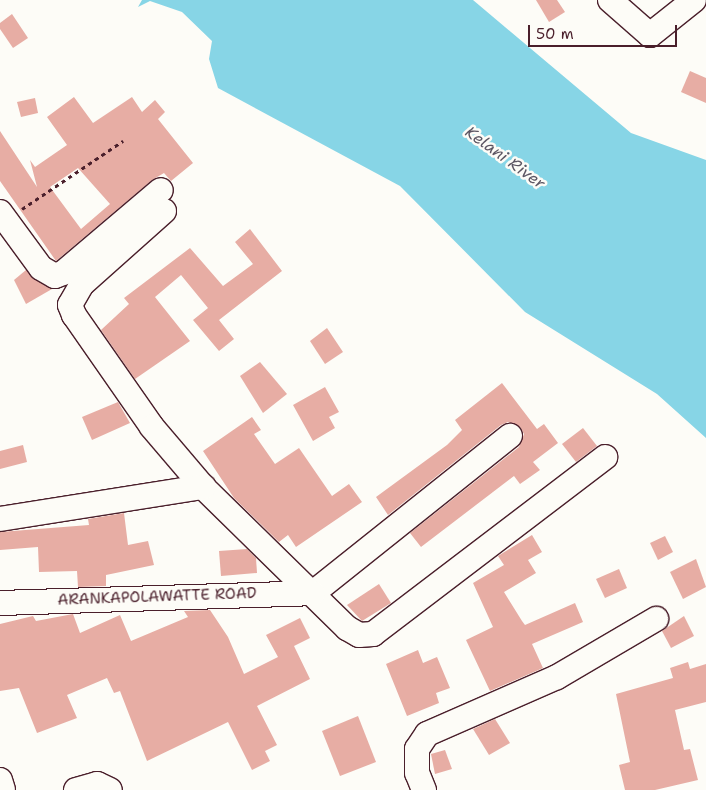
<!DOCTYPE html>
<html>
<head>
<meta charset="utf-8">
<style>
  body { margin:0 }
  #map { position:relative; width:706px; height:790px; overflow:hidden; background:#fdfcf7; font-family:"Shantell Sans",sans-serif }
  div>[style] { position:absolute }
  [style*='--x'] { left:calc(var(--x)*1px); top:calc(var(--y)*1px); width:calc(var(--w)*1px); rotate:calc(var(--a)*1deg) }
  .water>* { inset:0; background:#87d5e6 }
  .building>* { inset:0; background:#e7ada4 }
  .path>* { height:3px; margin-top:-1.5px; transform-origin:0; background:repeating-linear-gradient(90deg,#4a1f2b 0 4px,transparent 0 8px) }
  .roads { filter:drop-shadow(1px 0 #4a1f2b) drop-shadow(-1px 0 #4a1f2b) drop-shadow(0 1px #4a1f2b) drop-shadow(0 -1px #4a1f2b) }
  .minor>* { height:24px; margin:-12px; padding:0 12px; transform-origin:12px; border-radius:12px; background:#fdfcf7 }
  span { translate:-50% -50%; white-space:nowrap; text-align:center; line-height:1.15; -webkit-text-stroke:5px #fdfcf7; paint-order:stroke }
  .street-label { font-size:15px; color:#4a1f2b }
  .water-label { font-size:16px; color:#5c5663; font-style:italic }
  .scale { position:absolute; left:528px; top:25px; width:149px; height:22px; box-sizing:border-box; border:2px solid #4a1f2b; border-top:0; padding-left:6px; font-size:15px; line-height:18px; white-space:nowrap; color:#4a1f2b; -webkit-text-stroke:4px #fdfcf7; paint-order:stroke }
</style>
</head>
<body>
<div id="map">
  <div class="water">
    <i style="clip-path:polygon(142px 0,473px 0,631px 133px,706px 160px,706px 438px,657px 394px,525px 312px,400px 186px,218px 88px,209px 59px,212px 41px,182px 12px,150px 1px,138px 7px)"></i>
  </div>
  <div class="building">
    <i style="clip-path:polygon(536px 0,557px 0,565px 12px,549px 22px)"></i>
    <i style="clip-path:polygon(12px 14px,28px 38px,13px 48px,0 29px,0 23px)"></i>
    <i style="clip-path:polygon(690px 71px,706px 78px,706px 103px,681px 92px)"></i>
    <i style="clip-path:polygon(evenodd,74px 97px,93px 123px,132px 97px,142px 112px,155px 100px,165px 112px,158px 119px,193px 163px,171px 181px,164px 173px,152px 180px,56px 261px,0 181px,0 131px,37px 187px,30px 160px,35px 167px,67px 145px,47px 117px,74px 97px,78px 168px,110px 204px,81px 229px,50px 187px,78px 168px)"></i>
    <i style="clip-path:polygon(35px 98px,38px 113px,21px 117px,17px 102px)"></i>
    <i style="clip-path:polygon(250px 229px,282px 271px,219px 320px,234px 339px,219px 351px,193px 320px,208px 308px,181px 275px,155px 297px,190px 341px,135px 379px,101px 330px,129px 304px,124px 298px,190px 248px,223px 286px,253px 264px,235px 242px)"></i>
    <i style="clip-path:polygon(26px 270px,52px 289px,26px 304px,14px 280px)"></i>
    <i style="clip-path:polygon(327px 328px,343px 352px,325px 364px,310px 341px)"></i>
    <i style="clip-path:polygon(260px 362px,287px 394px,263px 413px,240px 376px)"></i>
    <i style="clip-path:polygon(502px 383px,537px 429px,544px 424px,558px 443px,533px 462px,540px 470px,520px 484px,514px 476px,421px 547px,410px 533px,519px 447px,524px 434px,520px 427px,508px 422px,501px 425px,388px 515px,376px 497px,447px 445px,462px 430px,455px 420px)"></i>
    <i style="clip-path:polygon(325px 387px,339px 412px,329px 417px,335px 428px,313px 441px,293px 405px)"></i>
    <i style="clip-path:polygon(118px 402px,130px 423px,92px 440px,82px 417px)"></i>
    <i style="clip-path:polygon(252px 417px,261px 430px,254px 434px,275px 464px,299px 448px,332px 496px,349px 484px,362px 502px,296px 547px,288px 535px,279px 542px,234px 498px,203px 451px)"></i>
    <i style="clip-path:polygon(583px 428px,597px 446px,576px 462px,562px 444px)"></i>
    <i style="clip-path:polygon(23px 445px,27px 462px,0 469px,0 451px)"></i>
    <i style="clip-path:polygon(124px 513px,128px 545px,148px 541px,154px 565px,106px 575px,106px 586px,78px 587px,77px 571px,39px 572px,38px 547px,0 550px,0 532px,89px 525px,88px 519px)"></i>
    <i style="clip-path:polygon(532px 535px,542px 552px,528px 560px,536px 573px,504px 592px,522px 621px,525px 625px,575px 603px,583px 622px,532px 644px,543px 668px,490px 691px,466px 640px,493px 627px,473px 583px,504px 565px,498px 556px)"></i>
    <i style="clip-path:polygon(665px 536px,673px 552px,658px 560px,650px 543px)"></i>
    <i style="clip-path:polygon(247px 549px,256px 558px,257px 573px,221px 576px,219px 551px)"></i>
    <i style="clip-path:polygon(696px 559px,706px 587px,683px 599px,670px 572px)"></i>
    <i style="clip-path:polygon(619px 569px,627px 588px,605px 598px,596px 579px)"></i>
    <i style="clip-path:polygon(379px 584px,391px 603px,362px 621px,347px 605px)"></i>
    <i style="clip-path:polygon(210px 610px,228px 637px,244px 674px,278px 657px,266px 635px,300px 618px,310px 638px,294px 646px,310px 679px,257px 706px,277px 745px,265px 751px,270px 761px,252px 770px,228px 722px,147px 761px,120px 691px,114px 693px,107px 678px,67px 695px,77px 718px,37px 733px,19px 688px,0 691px,0 624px,33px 616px,36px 621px,73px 614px,80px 633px,120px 615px,131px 641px,188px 617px,184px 611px)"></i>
    <i style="clip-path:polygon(684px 616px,694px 636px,671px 648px,662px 631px)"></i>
    <i style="clip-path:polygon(418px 650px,423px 663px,437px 657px,450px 688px,436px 693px,439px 703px,407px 716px,386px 664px)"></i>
    <i style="clip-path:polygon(688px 662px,690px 669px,706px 664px,706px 702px,675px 710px,684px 750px,690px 749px,698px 780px,655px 790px,625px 790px,619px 765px,630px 762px,616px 694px,673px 678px,670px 668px)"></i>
    <i style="clip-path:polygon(358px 716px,376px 762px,340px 776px,322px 731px)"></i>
    <i style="clip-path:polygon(495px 719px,510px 743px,489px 755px,473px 729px)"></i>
    <i style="clip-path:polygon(445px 750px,452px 769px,435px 774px,431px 754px)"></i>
  </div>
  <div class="path">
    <i style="--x:22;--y:209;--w:122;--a:-34"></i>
  </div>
  <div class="roads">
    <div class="minor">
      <i style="--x:610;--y:0;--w:53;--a:41.2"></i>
      <i style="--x:650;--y:35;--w:56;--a:-38.5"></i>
      <i style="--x:164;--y:211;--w:110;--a:138.3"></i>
      <i style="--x:82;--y:284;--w:24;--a:120"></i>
      <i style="--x:70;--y:305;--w:11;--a:68"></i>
      <i style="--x:74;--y:315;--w:136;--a:55.1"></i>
      <i style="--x:152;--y:427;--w:79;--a:49.6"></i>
      <i style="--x:203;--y:487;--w:202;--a:44.4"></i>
      <i style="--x:347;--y:628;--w:14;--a:30"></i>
      <i style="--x:359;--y:635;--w:14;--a:-4"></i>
      <i style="--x:373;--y:634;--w:292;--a:-37.3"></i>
      <i style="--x:0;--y:212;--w:69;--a:53.8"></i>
      <i style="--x:41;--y:268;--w:16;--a:30"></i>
      <i style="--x:55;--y:276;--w:9;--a:-21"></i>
      <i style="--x:63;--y:273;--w:128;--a:-40.3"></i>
      <i style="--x:0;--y:519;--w:206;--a:-9"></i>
      <i style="--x:313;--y:593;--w:252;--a:-38.6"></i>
      <i style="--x:0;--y:603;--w:313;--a:-1.8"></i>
      <i style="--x:0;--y:780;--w:10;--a:73"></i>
      <i style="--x:76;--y:790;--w:22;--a:-16"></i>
      <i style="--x:97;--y:784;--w:14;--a:25"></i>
      <i style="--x:424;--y:790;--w:18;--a:-112"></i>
      <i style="--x:417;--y:773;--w:24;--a:-90"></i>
      <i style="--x:417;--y:749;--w:18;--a:-56"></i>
      <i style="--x:427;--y:734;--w:142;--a:-23.7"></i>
      <i style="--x:557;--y:677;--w:115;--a:-30.4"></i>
    </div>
  </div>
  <div class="street-label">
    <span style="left:157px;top:597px;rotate:-2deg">ARANKAPOLAWATTE ROAD</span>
  </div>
  <div class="water-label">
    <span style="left:505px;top:158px;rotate:36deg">Kelani River</span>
  </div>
  <div class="scale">50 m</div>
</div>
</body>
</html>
